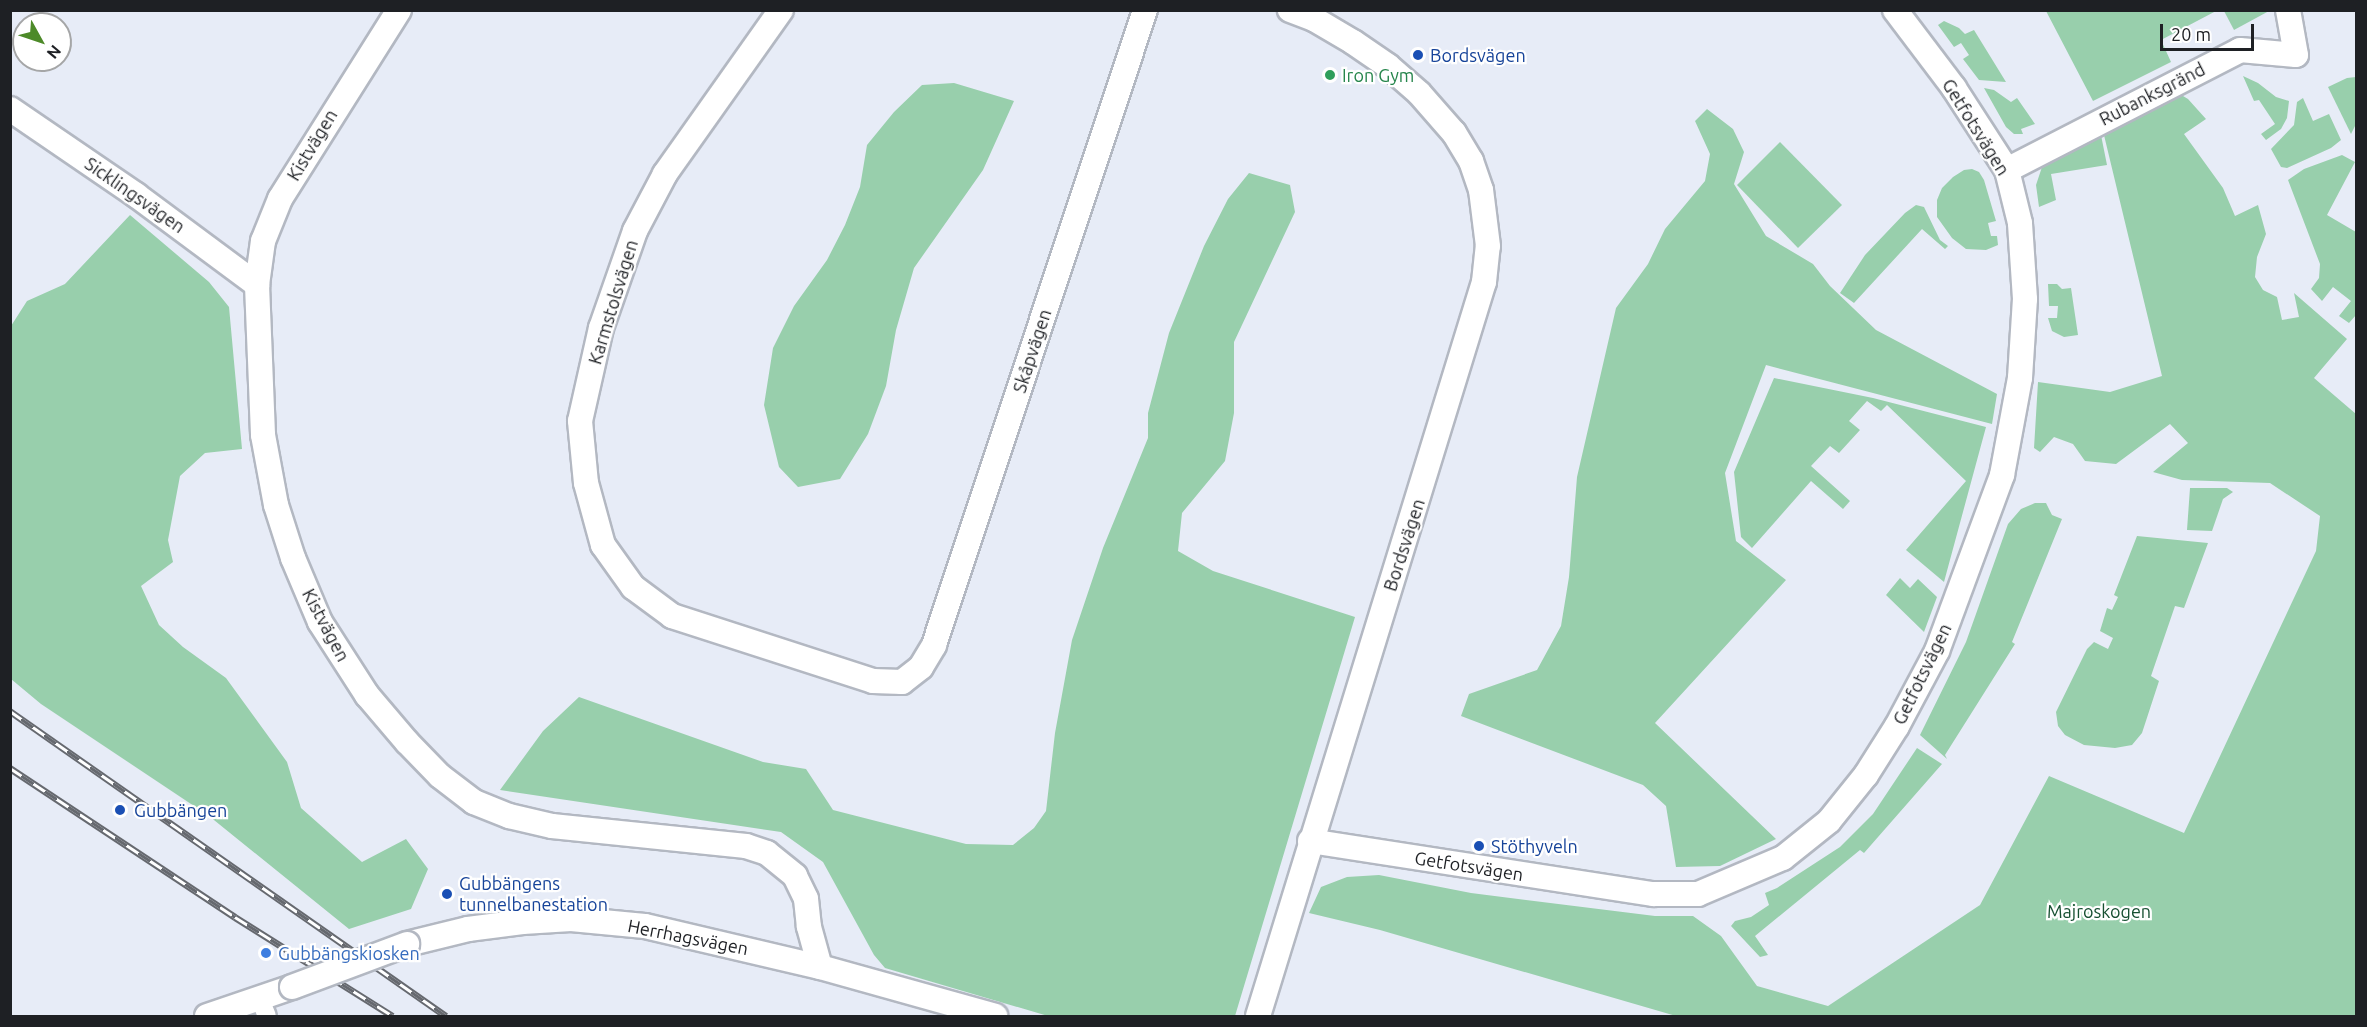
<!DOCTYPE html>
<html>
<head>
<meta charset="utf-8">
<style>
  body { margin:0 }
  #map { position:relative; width:2367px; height:1027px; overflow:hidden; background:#e7ecf7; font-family:Ubuntu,sans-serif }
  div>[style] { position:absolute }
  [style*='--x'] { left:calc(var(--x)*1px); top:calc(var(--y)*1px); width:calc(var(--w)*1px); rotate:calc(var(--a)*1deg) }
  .green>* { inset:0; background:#98cfac }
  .roads { filter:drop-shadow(2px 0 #b3b8c2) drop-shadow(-2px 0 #b3b8c2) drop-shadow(0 2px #b3b8c2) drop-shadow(0 -2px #b3b8c2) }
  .pedestrian>* { height:18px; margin:-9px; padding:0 9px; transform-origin:9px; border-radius:9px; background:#fff }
  .minor>* { height:24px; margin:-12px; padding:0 12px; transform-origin:12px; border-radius:12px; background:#fff }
  .rail>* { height:7px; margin-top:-3.5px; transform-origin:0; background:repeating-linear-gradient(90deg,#fff 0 14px,#66696f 0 28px); box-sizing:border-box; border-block:2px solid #66696f }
  .bridges { filter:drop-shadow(2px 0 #b3b8c2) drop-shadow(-2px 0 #b3b8c2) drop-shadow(0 2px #b3b8c2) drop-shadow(0 -2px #b3b8c2) }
  .minor-bridge>* { height:24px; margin:-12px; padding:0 12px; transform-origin:12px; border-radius:12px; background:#fff }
  .dots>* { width:16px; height:16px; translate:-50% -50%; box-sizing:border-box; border:3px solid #fff; border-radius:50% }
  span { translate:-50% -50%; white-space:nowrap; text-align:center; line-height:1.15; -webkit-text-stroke:4.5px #fff; paint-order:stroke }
  .transit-label { font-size:18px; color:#164399 }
  .left { translate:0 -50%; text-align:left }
  .leisure-label { font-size:18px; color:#27864d }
  .street-label { font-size:18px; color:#1e2024 }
  .park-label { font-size:18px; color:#175032 }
  .shop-label { font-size:18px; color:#366cbe }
  .frame { position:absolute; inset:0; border:12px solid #1e2024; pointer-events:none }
  .north { position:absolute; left:12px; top:12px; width:60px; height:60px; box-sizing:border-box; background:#fff; border:2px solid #a5a6a7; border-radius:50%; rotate:130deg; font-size:16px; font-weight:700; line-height:24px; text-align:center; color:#1e2024 }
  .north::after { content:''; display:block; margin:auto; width:21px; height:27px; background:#4d8a29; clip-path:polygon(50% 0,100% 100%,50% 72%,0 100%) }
  .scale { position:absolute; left:2160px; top:24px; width:94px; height:27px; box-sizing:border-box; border:3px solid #1e2024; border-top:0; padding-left:8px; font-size:18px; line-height:21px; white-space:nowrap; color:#1e2024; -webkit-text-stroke:4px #fff; paint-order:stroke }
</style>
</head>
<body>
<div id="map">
  <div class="green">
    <i style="clip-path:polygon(2046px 11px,2216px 11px,2161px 40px,2171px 62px,2093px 101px)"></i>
    <i style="clip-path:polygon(2224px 11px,2269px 11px,2234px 30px)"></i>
    <i style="clip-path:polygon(1944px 21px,1959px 28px,1965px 34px,1974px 30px,2006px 82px,1979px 80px,1963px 59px,1969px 55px,1961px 43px,1954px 47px,1938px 25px)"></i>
    <i style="clip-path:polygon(2243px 76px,2258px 83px,2276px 97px,2289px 101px,2287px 118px,2281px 129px,2266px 140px,2261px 134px,2275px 124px,2259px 100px,2254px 101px)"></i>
    <i style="clip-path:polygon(2356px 77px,2356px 124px,2351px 134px,2328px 87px,2347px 78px)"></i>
    <i style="clip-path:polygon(954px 83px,1014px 101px,983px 170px,914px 268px,896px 330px,886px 386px,868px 434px,840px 479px,798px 487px,779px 467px,764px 405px,773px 348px,794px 306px,827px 260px,845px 225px,860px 187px,867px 145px,894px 112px,922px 85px)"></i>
    <i style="clip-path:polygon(1984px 88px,1994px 90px,2011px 102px,2017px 98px,2035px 124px,2021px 129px,2023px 134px,2014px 134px,2006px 127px)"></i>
    <i style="clip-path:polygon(2178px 93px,2188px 99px,2206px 119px,2184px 134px,2223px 188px,2235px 216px,2258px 205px,2266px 234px,2257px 257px,2255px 277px,2263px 290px,2277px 297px,2282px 320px,2299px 317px,2294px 293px,2347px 339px,2314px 378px,2356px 414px,2356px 1016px,1676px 1016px,1380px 930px,1309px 913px,1321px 887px,1347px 877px,1379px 875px,1471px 893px,1655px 916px,1693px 916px,1721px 936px,1757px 986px,1828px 1006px,1980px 905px,2049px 776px,2184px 833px,2316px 551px,2320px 516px,2270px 483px,2182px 480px,2153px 472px,2188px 443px,2170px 424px,2116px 464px,2085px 461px,2073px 444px,2054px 437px,2040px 452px,2034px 448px,2038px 382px,2110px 392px,2162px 376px,2103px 131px)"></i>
    <i style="clip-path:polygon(2303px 98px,2313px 121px,2329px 114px,2341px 140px,2331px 148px,2287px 168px,2281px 167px,2271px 149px,2294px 125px,2297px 102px)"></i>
    <i style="clip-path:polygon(1707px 109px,1733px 129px,1744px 152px,1734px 184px,1766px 236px,1813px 264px,1830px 286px,1876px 330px,1997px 394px,1992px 424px,1766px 365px,1725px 473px,1736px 541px,1786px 580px,1655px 723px,1776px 839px,1720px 866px,1676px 867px,1666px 806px,1643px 785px,1461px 716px,1469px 694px,1537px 670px,1561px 626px,1569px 577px,1577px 477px,1616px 308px,1648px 264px,1665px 229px,1705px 181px,1710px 154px,1695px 121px)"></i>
    <i style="clip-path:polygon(2101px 135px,2107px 165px,2051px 174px,2056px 200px,2039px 207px,2036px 185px,2042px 167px)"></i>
    <i style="clip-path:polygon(1780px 142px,1842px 205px,1798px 248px,1737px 185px)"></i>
    <i style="clip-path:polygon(2342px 155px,2355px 162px,2327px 215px,2356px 232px,2356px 315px,2349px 323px,2339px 316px,2351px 301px,2333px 287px,2322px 301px,2311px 289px,2319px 278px,2320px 264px,2288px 180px,2304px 169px)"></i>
    <i style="clip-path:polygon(1972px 169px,1979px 172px,1984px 180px,1996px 221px,1988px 223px,1991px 236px,1997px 236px,1998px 245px,1986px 250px,1966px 249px,1952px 238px,1937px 217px,1937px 200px,1942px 188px,1953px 177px,1964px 170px)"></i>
    <i style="clip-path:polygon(1249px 173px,1290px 185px,1295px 212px,1234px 342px,1234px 413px,1225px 461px,1182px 513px,1178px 551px,1213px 571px,1355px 617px,1235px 1016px,1048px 1016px,885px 968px,874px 955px,823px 862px,781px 832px,500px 790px,543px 731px,579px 697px,763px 762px,806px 769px,833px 810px,966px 844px,1013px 845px,1034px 828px,1046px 811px,1055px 733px,1072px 640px,1103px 548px,1148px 438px,1148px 413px,1169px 333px,1204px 246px,1228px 199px)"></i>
    <i style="clip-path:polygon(1916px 205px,1924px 207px,1940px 240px,1948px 246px,1945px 249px,1922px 229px,1854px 303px,1840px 293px,1865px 255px,1905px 213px)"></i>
    <i style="clip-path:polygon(130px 215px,209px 282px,229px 307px,242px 449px,205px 453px,180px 476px,168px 540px,173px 562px,141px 586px,159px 625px,183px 647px,226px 678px,287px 762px,301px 808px,362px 862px,406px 839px,428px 869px,411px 909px,349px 929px,209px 816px,41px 704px,11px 679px,11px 326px,27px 301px,65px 284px)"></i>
    <i style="clip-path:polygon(2048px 284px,2057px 284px,2062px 289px,2071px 288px,2078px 335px,2064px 337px,2052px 331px,2048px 318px,2057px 318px,2058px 306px,2049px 306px)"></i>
    <i style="clip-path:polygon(1774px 378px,1873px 398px,1986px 427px,1944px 582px,1906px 550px,1966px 481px,1887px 405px,1881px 411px,1867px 401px,1849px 421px,1860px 430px,1839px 453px,1830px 446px,1811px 466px,1850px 501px,1843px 509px,1811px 481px,1752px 548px,1741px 537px,1734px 472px)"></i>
    <i style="clip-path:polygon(2190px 488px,2227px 488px,2233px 492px,2223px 499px,2212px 531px,2187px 530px)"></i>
    <i style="clip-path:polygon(2035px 503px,2046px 503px,2052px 515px,2062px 519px,2012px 642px,2015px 644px,1945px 755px,1947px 759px,1920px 735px,1966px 642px,2008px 524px,2021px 509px)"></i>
    <i style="clip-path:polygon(2137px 536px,2208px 543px,2184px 608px,2175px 606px,2151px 676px,2159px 681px,2142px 733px,2132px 745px,2115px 748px,2084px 745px,2065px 735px,2058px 726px,2056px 712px,2087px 649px,2094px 642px,2108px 649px,2113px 638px,2100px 631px,2107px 608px,2112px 610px,2118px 597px,2114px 595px)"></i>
    <i style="clip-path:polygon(1900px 578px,1910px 588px,1918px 579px,1937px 597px,1924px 632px,1886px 595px)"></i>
    <i style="clip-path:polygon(1917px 748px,1942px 764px,1864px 853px,1860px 850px,1755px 936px,1768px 955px,1760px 957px,1731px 926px,1735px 921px,1751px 917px,1769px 905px,1765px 893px,1777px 888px,1840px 847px,1873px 814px)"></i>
  </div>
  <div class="roads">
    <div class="pedestrian">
      <i style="--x:260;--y:999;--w:18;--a:68"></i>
    </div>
    <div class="minor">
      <i style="--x:399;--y:10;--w:223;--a:122.2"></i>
      <i style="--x:280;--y:199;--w:45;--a:112"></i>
      <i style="--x:263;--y:241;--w:44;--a:97.8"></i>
      <i style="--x:257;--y:285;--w:150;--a:87.7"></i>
      <i style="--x:263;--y:435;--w:71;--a:79.5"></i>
      <i style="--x:276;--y:505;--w:56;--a:72.2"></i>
      <i style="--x:293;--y:558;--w:69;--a:67.1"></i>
      <i style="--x:320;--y:622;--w:87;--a:57.2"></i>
      <i style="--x:367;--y:695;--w:62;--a:49.6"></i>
      <i style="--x:407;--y:742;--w:47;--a:45.9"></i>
      <i style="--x:440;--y:776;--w:43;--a:37.4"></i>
      <i style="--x:474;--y:802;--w:38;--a:22"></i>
      <i style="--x:509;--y:816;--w:44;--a:13.1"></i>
      <i style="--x:552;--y:826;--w:195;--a:5.9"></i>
      <i style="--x:746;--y:846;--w:22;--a:18"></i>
      <i style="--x:767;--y:853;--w:36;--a:39"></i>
      <i style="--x:795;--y:876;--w:25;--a:64"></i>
      <i style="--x:806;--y:899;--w:28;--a:84"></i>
      <i style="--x:809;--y:927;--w:41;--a:74.6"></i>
      <i style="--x:781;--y:10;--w:201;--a:125.3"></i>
      <i style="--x:665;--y:174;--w:64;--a:117.8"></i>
      <i style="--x:635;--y:231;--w:103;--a:109.3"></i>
      <i style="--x:601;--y:328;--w:95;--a:102.7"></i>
      <i style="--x:580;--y:421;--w:62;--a:84.5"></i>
      <i style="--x:586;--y:483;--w:64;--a:74.7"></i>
      <i style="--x:603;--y:545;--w:52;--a:54.5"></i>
      <i style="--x:633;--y:587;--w:49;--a:36.6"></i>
      <i style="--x:672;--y:616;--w:211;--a:17.9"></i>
      <i style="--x:873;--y:681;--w:29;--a:2"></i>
      <i style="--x:902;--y:682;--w:24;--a:-38"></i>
      <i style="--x:921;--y:667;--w:26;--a:-59"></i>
      <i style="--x:934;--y:645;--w:669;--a:-71.62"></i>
      <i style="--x:10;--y:109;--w:153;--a:34.3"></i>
      <i style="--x:136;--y:195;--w:151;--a:36.6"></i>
      <i style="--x:2007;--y:170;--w:262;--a:-27.2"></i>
      <i style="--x:2240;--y:50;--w:56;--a:5.1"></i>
      <i style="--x:2296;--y:55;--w:46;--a:-100.1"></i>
      <i style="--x:1310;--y:841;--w:348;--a:8.8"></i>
      <i style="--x:1654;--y:894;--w:44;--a:0"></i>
      <i style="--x:1698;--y:894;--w:92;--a:-23"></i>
      <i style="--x:1783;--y:858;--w:59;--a:-38.8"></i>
      <i style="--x:1829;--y:821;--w:59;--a:-51.2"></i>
      <i style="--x:1866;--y:775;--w:58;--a:-57.7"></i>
      <i style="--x:1897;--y:726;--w:85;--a:-61.9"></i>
      <i style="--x:1937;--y:651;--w:188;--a:-69.7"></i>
      <i style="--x:2002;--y:475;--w:99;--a:-79.5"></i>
      <i style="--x:2020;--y:378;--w:79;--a:-86.4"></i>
      <i style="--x:2025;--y:299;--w:76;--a:-93.8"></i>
      <i style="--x:2020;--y:223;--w:55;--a:-103.8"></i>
      <i style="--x:2007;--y:170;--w:98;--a:-122.9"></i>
      <i style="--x:1954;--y:88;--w:98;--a:-127.1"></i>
      <i style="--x:407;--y:944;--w:63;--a:-13.8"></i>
      <i style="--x:468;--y:929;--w:55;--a:-7.3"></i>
      <i style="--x:523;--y:922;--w:48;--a:-3.6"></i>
      <i style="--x:571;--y:919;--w:74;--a:5.4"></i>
      <i style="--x:645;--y:926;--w:180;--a:13.2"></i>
      <i style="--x:820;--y:967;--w:182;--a:15.6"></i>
      <i style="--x:207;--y:1016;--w:90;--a:-18.8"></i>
      <i style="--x:1258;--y:1016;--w:768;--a:-72.89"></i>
      <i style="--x:1484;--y:282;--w:36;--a:-84"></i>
      <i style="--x:1488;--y:246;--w:56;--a:-97.1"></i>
      <i style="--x:1481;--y:190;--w:31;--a:-109"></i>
      <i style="--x:1471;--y:161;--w:33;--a:-121"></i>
      <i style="--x:1454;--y:133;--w:53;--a:-131.2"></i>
      <i style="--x:1419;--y:93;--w:41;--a:-138.9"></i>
      <i style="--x:1388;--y:66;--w:42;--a:-145.6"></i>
      <i style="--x:1353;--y:42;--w:45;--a:-149.5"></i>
      <i style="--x:1314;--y:19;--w:26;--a:-159"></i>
    </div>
  </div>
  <div class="rail">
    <i style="--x:10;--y:711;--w:532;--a:34.97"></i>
    <i style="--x:10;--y:768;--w:270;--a:33.5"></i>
    <i style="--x:235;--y:917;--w:186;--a:32.1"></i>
  </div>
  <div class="bridges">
    <div class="minor-bridge">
      <i style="--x:292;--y:987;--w:123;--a:-20.5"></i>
    </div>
  </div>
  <div class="dots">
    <i style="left:1418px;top:55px;background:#1a4fb4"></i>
    <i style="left:1330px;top:75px;background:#2e9e5b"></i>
    <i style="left:120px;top:810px;background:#1a4fb4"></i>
    <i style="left:1479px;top:846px;background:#1a4fb4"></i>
    <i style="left:447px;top:894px;background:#1a4fb4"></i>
    <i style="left:266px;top:953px;background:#3f7fe0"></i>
  </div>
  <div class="transit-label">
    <span class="left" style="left:1430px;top:55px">Bordsvägen</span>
    <span class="left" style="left:134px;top:810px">Gubbängen</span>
    <span class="left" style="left:1491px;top:846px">Stöthyveln</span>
    <span class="left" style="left:459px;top:894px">Gubbängens<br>tunnelbanestation</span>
  </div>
  <div class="leisure-label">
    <span class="left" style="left:1342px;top:75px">Iron Gym</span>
  </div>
  <div class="street-label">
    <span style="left:2152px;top:94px;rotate:-27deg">Rubanksgränd</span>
    <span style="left:1976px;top:127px;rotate:58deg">Getfotsvägen</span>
    <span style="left:312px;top:145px;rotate:-59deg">Kistvägen</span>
    <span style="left:135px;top:195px;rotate:35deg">Sicklingsvägen</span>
    <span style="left:613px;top:302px;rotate:-73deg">Karmstolsvägen</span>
    <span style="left:1032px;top:351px;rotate:-72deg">Skåpvägen</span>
    <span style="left:1404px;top:545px;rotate:-72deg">Bordsvägen</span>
    <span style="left:326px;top:625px;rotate:62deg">Kistvägen</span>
    <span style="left:1922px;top:674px;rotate:-64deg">Getfotsvägen</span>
    <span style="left:1469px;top:866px;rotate:9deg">Getfotsvägen</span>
    <span style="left:688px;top:937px;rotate:11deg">Herrhagsvägen</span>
  </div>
  <div class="park-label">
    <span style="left:2099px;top:911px">Majroskogen</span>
  </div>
  <div class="shop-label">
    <span class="left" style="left:278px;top:953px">Gubbängskiosken</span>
  </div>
  <div class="frame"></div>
  <div class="north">N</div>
  <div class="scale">20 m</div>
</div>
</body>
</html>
